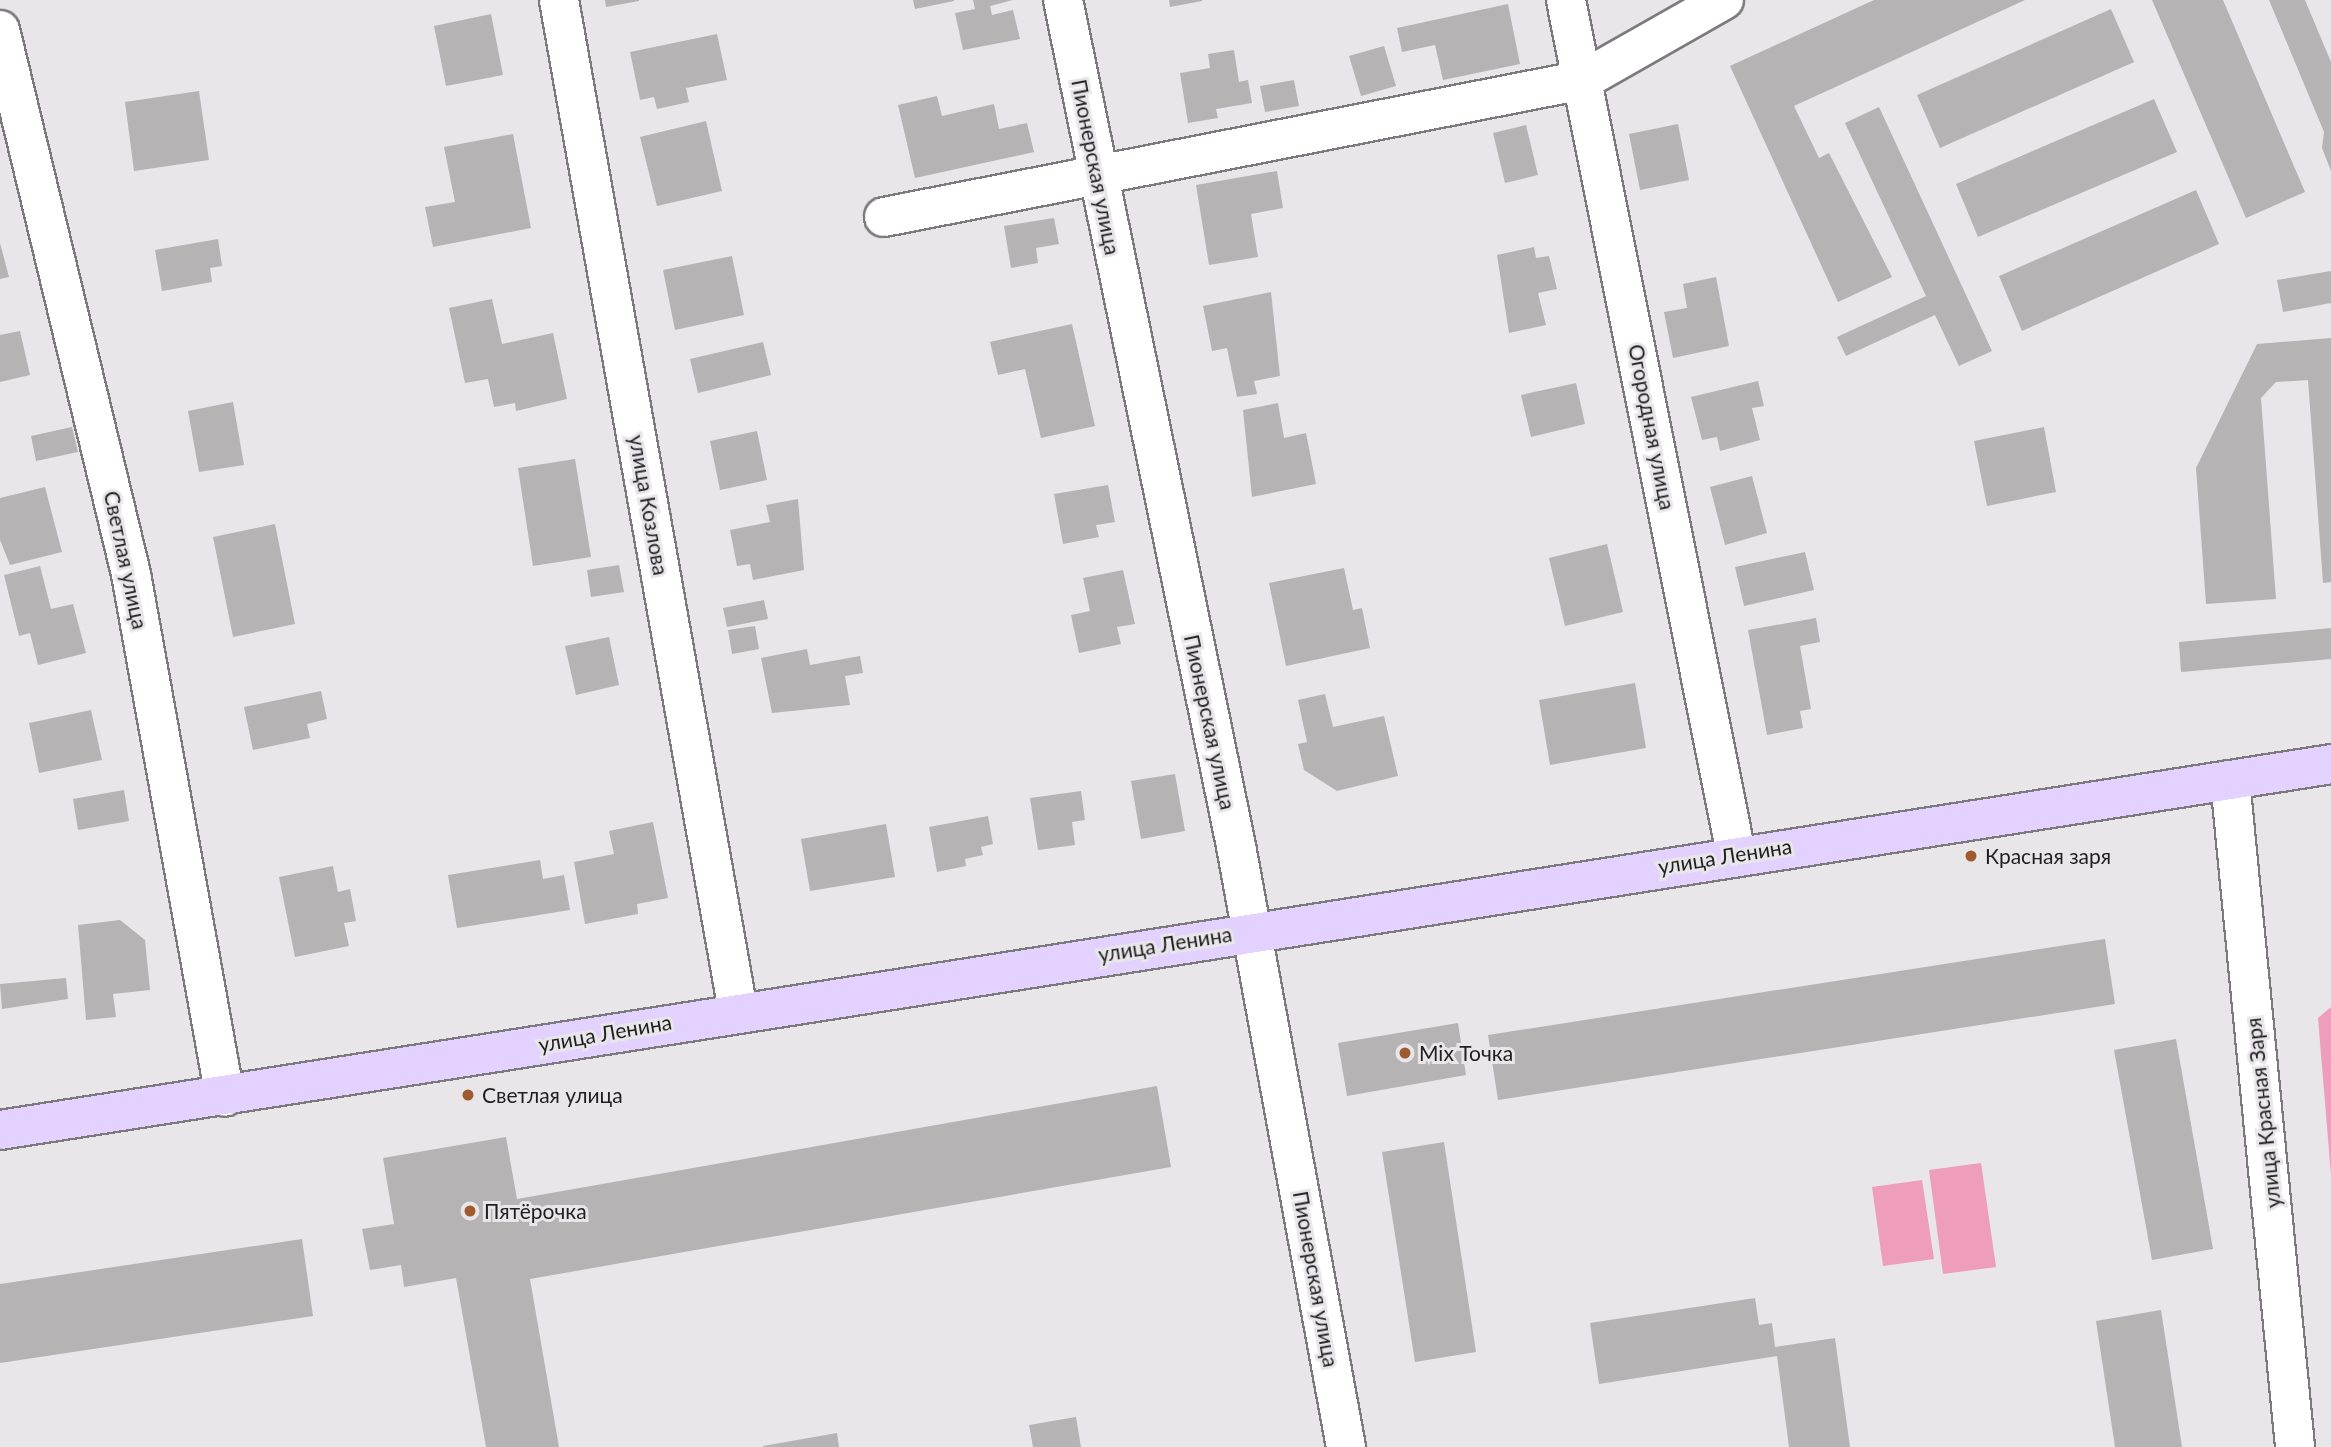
<!DOCTYPE html>
<html>
<head>
<meta charset="utf-8">
<style>
  body { margin:0 }
  #map { position:relative; width:2331px; height:1447px; overflow:hidden; background:#e8e6e9; font-family:Lato,sans-serif }
  div>[style] { position:absolute }
  [style*='--x'] { left:calc(var(--x)*1px); top:calc(var(--y)*1px); width:calc(var(--w)*1px); rotate:calc(var(--a)*1deg) }
  .green>* { inset:0; background:#ee9dba }
  .building>* { inset:0; background:#b6b3b5 }
  .roads { filter:drop-shadow(2px 0 #7c7a7c) drop-shadow(-2px 0 #7c7a7c) drop-shadow(0 2px #7c7a7c) drop-shadow(0 -2px #7c7a7c) }
  .minor>* { height:38px; margin:-19px; padding:0 19px; transform-origin:19px; border-radius:19px; background:#fff }
  .major>* { height:38px; margin:-19px; padding:0 19px; transform-origin:19px; border-radius:19px; background:#e3d1ff }
  .dots>* { width:19px; height:19px; translate:-50% -50%; box-sizing:border-box; border:4px solid #e8e6e9; border-radius:50% }
  span { translate:-50% -50%; white-space:nowrap; text-align:center; line-height:1.15; -webkit-text-stroke:6px #e8e6e9; paint-order:stroke }
  .street-label { font-size:21px; color:#201f20 }
  .poi-label { font-size:21px; color:#201f20 }
  .left { translate:0 -50%; text-align:left }
</style>
</head>
<body>
<div id="map">
  <div class="green">
    <i style="clip-path:polygon(2331px 1007px,2331px 1175px,2318px 1018px)"></i>
    <i style="clip-path:polygon(1981px 1163px,1996px 1267px,1943px 1274px,1929px 1170px)"></i>
    <i style="clip-path:polygon(1922px 1180px,1934px 1259px,1883px 1266px,1872px 1187px)"></i>
  </div>
  <div class="building">
    <i style="clip-path:polygon(605px 0,639px 0,639px 1px,606px 7px)"></i>
    <i style="clip-path:polygon(913px 0,954px 0,954px 1px,915px 9px)"></i>
    <i style="clip-path:polygon(973px 0,1013px 0,990px 6px,992px 15px,1013px 10px,1020px 39px,963px 50px,955px 13px,975px 9px)"></i>
    <i style="clip-path:polygon(1169px 0,1202px 0,1202px 1px,1170px 7px)"></i>
    <i style="clip-path:polygon(1874px 0,2025px 0,1794px 106px,1819px 158px,1829px 153px,1892px 277px,1838px 302px,1730px 66px)"></i>
    <i style="clip-path:polygon(2152px 0,2223px 0,2305px 192px,2246px 218px)"></i>
    <i style="clip-path:polygon(2269px 0,2305px 0,2331px 62px,2331px 171px,2322px 148px,2324px 132px)"></i>
    <i style="clip-path:polygon(1508px 4px,1520px 64px,1443px 80px,1435px 45px,1402px 52px,1397px 28px)"></i>
    <i style="clip-path:polygon(2111px 9px,2134px 62px,1940px 148px,1917px 95px)"></i>
    <i style="clip-path:polygon(491px 14px,503px 75px,446px 86px,434px 26px)"></i>
    <i style="clip-path:polygon(717px 34px,727px 80px,686px 88px,689px 102px,657px 109px,654px 97px,640px 100px,630px 52px)"></i>
    <i style="clip-path:polygon(1384px 46px,1396px 86px,1361px 96px,1349px 56px)"></i>
    <i style="clip-path:polygon(1234px 50px,1239px 82px,1248px 80px,1252px 103px,1216px 109px,1218px 118px,1188px 123px,1180px 73px,1210px 68px,1208px 54px)"></i>
    <i style="clip-path:polygon(1294px 80px,1299px 106px,1265px 112px,1260px 86px)"></i>
    <i style="clip-path:polygon(199px 91px,209px 160px,134px 171px,125px 102px)"></i>
    <i style="clip-path:polygon(937px 96px,942px 116px,994px 104px,999px 129px,1027px 123px,1034px 152px,915px 178px,898px 105px)"></i>
    <i style="clip-path:polygon(2154px 99px,2177px 152px,1978px 237px,1956px 184px)"></i>
    <i style="clip-path:polygon(1879px 107px,1992px 351px,1959px 366px,1935px 315px,1846px 356px,1837px 337px,1926px 296px,1845px 123px)"></i>
    <i style="clip-path:polygon(706px 121px,722px 191px,657px 206px,640px 137px)"></i>
    <i style="clip-path:polygon(1678px 124px,1689px 180px,1640px 190px,1629px 134px)"></i>
    <i style="clip-path:polygon(1526px 125px,1538px 175px,1505px 183px,1493px 133px)"></i>
    <i style="clip-path:polygon(513px 134px,531px 228px,433px 247px,425px 207px,455px 202px,444px 147px)"></i>
    <i style="clip-path:polygon(1277px 171px,1283px 208px,1251px 214px,1258px 257px,1209px 265px,1196px 185px)"></i>
    <i style="clip-path:polygon(2196px 190px,2219px 244px,2022px 331px,1999px 276px)"></i>
    <i style="clip-path:polygon(1054px 218px,1059px 244px,1036px 248px,1038px 263px,1011px 268px,1004px 226px)"></i>
    <i style="clip-path:polygon(218px 239px,222px 266px,210px 268px,212px 282px,162px 291px,155px 250px)"></i>
    <i style="clip-path:polygon(0 243px,9px 277px,0 279px)"></i>
    <i style="clip-path:polygon(1534px 247px,1536px 258px,1549px 256px,1557px 289px,1538px 293px,1546px 325px,1509px 333px,1497px 255px)"></i>
    <i style="clip-path:polygon(732px 256px,744px 315px,675px 330px,663px 270px)"></i>
    <i style="clip-path:polygon(2331px 271px,2331px 303px,2283px 312px,2277px 280px)"></i>
    <i style="clip-path:polygon(1716px 277px,1729px 346px,1673px 358px,1664px 312px,1687px 308px,1683px 284px)"></i>
    <i style="clip-path:polygon(1271px 292px,1280px 376px,1254px 381px,1257px 394px,1237px 397px,1227px 348px,1212px 351px,1203px 306px)"></i>
    <i style="clip-path:polygon(492px 299px,502px 344px,553px 333px,567px 399px,516px 411px,515px 403px,494px 407px,488px 379px,465px 383px,449px 308px)"></i>
    <i style="clip-path:polygon(1072px 324px,1095px 426px,1041px 438px,1025px 369px,998px 375px,990px 342px)"></i>
    <i style="clip-path:polygon(20px 331px,30px 375px,0 382px,0 335px)"></i>
    <i style="clip-path:polygon(2331px 338px,2331px 582px,2323px 583px,2308px 380px,2276px 382px,2261px 398px,2276px 599px,2206px 604px,2196px 468px,2257px 344px)"></i>
    <i style="clip-path:polygon(763px 342px,771px 375px,698px 393px,690px 359px)"></i>
    <i style="clip-path:polygon(1758px 381px,1764px 406px,1752px 408px,1760px 440px,1720px 451px,1717px 437px,1702px 440px,1691px 397px)"></i>
    <i style="clip-path:polygon(1576px 383px,1585px 424px,1531px 437px,1521px 395px)"></i>
    <i style="clip-path:polygon(233px 402px,244px 465px,199px 472px,188px 411px)"></i>
    <i style="clip-path:polygon(1278px 403px,1284px 438px,1306px 433px,1316px 484px,1252px 497px,1243px 410px)"></i>
    <i style="clip-path:polygon(72px 427px,78px 452px,36px 461px,31px 436px)"></i>
    <i style="clip-path:polygon(2044px 427px,2056px 492px,1987px 506px,1974px 441px)"></i>
    <i style="clip-path:polygon(757px 431px,767px 480px,720px 490px,710px 441px)"></i>
    <i style="clip-path:polygon(575px 459px,591px 557px,533px 566px,518px 468px)"></i>
    <i style="clip-path:polygon(1752px 476px,1767px 533px,1725px 545px,1710px 487px)"></i>
    <i style="clip-path:polygon(1108px 485px,1115px 522px,1096px 525px,1099px 537px,1063px 544px,1054px 494px)"></i>
    <i style="clip-path:polygon(45px 487px,62px 552px,10px 565px,0 540px,0 498px)"></i>
    <i style="clip-path:polygon(798px 499px,804px 570px,753px 580px,750px 564px,737px 566px,730px 530px,770px 522px,766px 505px)"></i>
    <i style="clip-path:polygon(275px 524px,295px 624px,233px 637px,213px 537px)"></i>
    <i style="clip-path:polygon(1607px 544px,1623px 612px,1565px 626px,1549px 558px)"></i>
    <i style="clip-path:polygon(1805px 552px,1814px 590px,1744px 606px,1735px 567px)"></i>
    <i style="clip-path:polygon(619px 565px,624px 592px,591px 597px,587px 570px)"></i>
    <i style="clip-path:polygon(40px 566px,51px 609px,73px 604px,86px 653px,38px 665px,30px 633px,19px 636px,4px 575px)"></i>
    <i style="clip-path:polygon(1344px 568px,1353px 610px,1362px 608px,1370px 648px,1286px 666px,1269px 583px)"></i>
    <i style="clip-path:polygon(1123px 570px,1135px 624px,1117px 627px,1121px 644px,1079px 653px,1071px 615px,1090px 611px,1083px 578px)"></i>
    <i style="clip-path:polygon(764px 600px,768px 619px,727px 627px,723px 608px)"></i>
    <i style="clip-path:polygon(1816px 618px,1820px 642px,1800px 646px,1811px 709px,1800px 711px,1803px 728px,1767px 735px,1748px 630px)"></i>
    <i style="clip-path:polygon(755px 626px,759px 649px,732px 654px,728px 630px)"></i>
    <i style="clip-path:polygon(2331px 628px,2331px 659px,2181px 672px,2179px 642px)"></i>
    <i style="clip-path:polygon(609px 637px,619px 685px,576px 695px,565px 646px)"></i>
    <i style="clip-path:polygon(807px 649px,810px 665px,860px 656px,863px 673px,845px 676px,850px 705px,772px 713px,761px 658px)"></i>
    <i style="clip-path:polygon(1635px 683px,1646px 748px,1550px 765px,1539px 700px)"></i>
    <i style="clip-path:polygon(321px 691px,327px 719px,307px 724px,310px 738px,253px 750px,244px 707px)"></i>
    <i style="clip-path:polygon(1325px 694px,1333px 727px,1384px 716px,1398px 776px,1337px 791px,1304px 770px,1298px 744px,1307px 742px,1298px 700px)"></i>
    <i style="clip-path:polygon(91px 710px,102px 760px,39px 773px,29px 723px)"></i>
    <i style="clip-path:polygon(1175px 774px,1185px 831px,1141px 839px,1131px 781px)"></i>
    <i style="clip-path:polygon(124px 790px,129px 821px,78px 830px,73px 799px)"></i>
    <i style="clip-path:polygon(1081px 791px,1085px 820px,1072px 822px,1075px 845px,1038px 850px,1030px 798px)"></i>
    <i style="clip-path:polygon(988px 816px,993px 844px,981px 847px,983px 855px,965px 859px,966px 866px,937px 872px,929px 827px)"></i>
    <i style="clip-path:polygon(653px 822px,668px 898px,637px 904px,638px 914px,585px 924px,574px 862px,614px 854px,609px 831px)"></i>
    <i style="clip-path:polygon(886px 824px,895px 877px,810px 891px,801px 839px)"></i>
    <i style="clip-path:polygon(540px 860px,543px 879px,564px 875px,570px 910px,457px 928px,448px 875px)"></i>
    <i style="clip-path:polygon(333px 866px,338px 892px,350px 889px,356px 921px,344px 923px,349px 946px,295px 957px,279px 877px)"></i>
    <i style="clip-path:polygon(120px 920px,145px 940px,150px 990px,113px 994px,116px 1017px,86px 1020px,78px 925px)"></i>
    <i style="clip-path:polygon(2105px 939px,2115px 1004px,1498px 1100px,1488px 1035px)"></i>
    <i style="clip-path:polygon(66px 978px,68px 999px,2px 1009px,0 984px)"></i>
    <i style="clip-path:polygon(1458px 1023px,1466px 1075px,1347px 1096px,1338px 1043px)"></i>
    <i style="clip-path:polygon(2176px 1039px,2213px 1249px,2152px 1260px,2114px 1050px)"></i>
    <i style="clip-path:polygon(1157px 1086px,1171px 1167px,530px 1279px,559px 1447px,486px 1447px,456px 1278px,404px 1287px,401px 1265px,370px 1270px,362px 1229px,394px 1224px,383px 1158px,506px 1137px,517px 1199px)"></i>
    <i style="clip-path:polygon(1444px 1142px,1476px 1352px,1415px 1362px,1382px 1152px)"></i>
    <i style="clip-path:polygon(302px 1239px,313px 1316px,0 1363px,0 1284px)"></i>
    <i style="clip-path:polygon(1755px 1298px,1759px 1325px,1772px 1323px,1775px 1347px,1835px 1338px,1850px 1447px,1789px 1447px,1777px 1356px,1599px 1384px,1590px 1323px)"></i>
    <i style="clip-path:polygon(2161px 1310px,2182px 1447px,2115px 1447px,2096px 1321px)"></i>
    <i style="clip-path:polygon(1076px 1417px,1081px 1447px,1033px 1447px,1029px 1425px)"></i>
    <i style="clip-path:polygon(837px 1433px,839px 1447px,763px 1447px,763px 1446px)"></i>
  </div>
  <div class="roads">
    <div class="minor">
      <i style="--x:559;--y:0;--w:1027;--a:79.96"></i>
      <i style="--x:1063;--y:0;--w:864;--a:78.44"></i>
      <i style="--x:1236;--y:846;--w:611;--a:79.63"></i>
      <i style="--x:1566;--y:0;--w:871;--a:78.74"></i>
      <i style="--x:0;--y:30;--w:560;--a:76.46"></i>
      <i style="--x:131;--y:574;--w:531;--a:79.81"></i>
      <i style="--x:884;--y:217;--w:712;--a:-11.09"></i>
      <i style="--x:1583;--y:80;--w:162;--a:-29.6"></i>
      <i style="--x:2230;--y:780;--w:670;--a:84.43"></i>
    </div>
    <div class="major">
      <i style="--x:0;--y:1130;--w:2360;--a:-8.92"></i>
    </div>
  </div>
  <div class="dots">
    <i style="left:1971px;top:856px;background:#9f5a2e"></i>
    <i style="left:1405px;top:1053px;background:#9f5a2e"></i>
    <i style="left:468px;top:1095px;background:#9f5a2e"></i>
    <i style="left:470px;top:1211px;background:#9f5a2e"></i>
  </div>
  <div class="street-label">
    <span style="left:1096px;top:167px;rotate:79deg">Пионерская улица</span>
    <span style="left:1652px;top:427px;rotate:79deg">Огородная улица</span>
    <span style="left:649px;top:505px;rotate:80deg">улица Козлова</span>
    <span style="left:126px;top:560px;rotate:78deg">Светлая улица</span>
    <span style="left:1210px;top:722px;rotate:78deg">Пионерская улица</span>
    <span style="left:1725px;top:856px;rotate:-9deg">улица Ленина</span>
    <span style="left:1165px;top:944px;rotate:-9deg">улица Ленина</span>
    <span style="left:605px;top:1033px;rotate:-10deg">улица Ленина</span>
    <span style="left:2263px;top:1113px;rotate:-96deg">улица Красная Заря</span>
    <span style="left:1316px;top:1279px;rotate:80deg">Пионерская улица</span>
  </div>
  <div class="poi-label">
    <span class="left" style="left:1985px;top:856px">Красная заря</span>
    <span class="left" style="left:1419px;top:1053px">Mix Точка</span>
    <span class="left" style="left:482px;top:1095px">Светлая улица</span>
    <span class="left" style="left:484px;top:1211px">Пятёрочка</span>
  </div>
</div>
</body>
</html>
